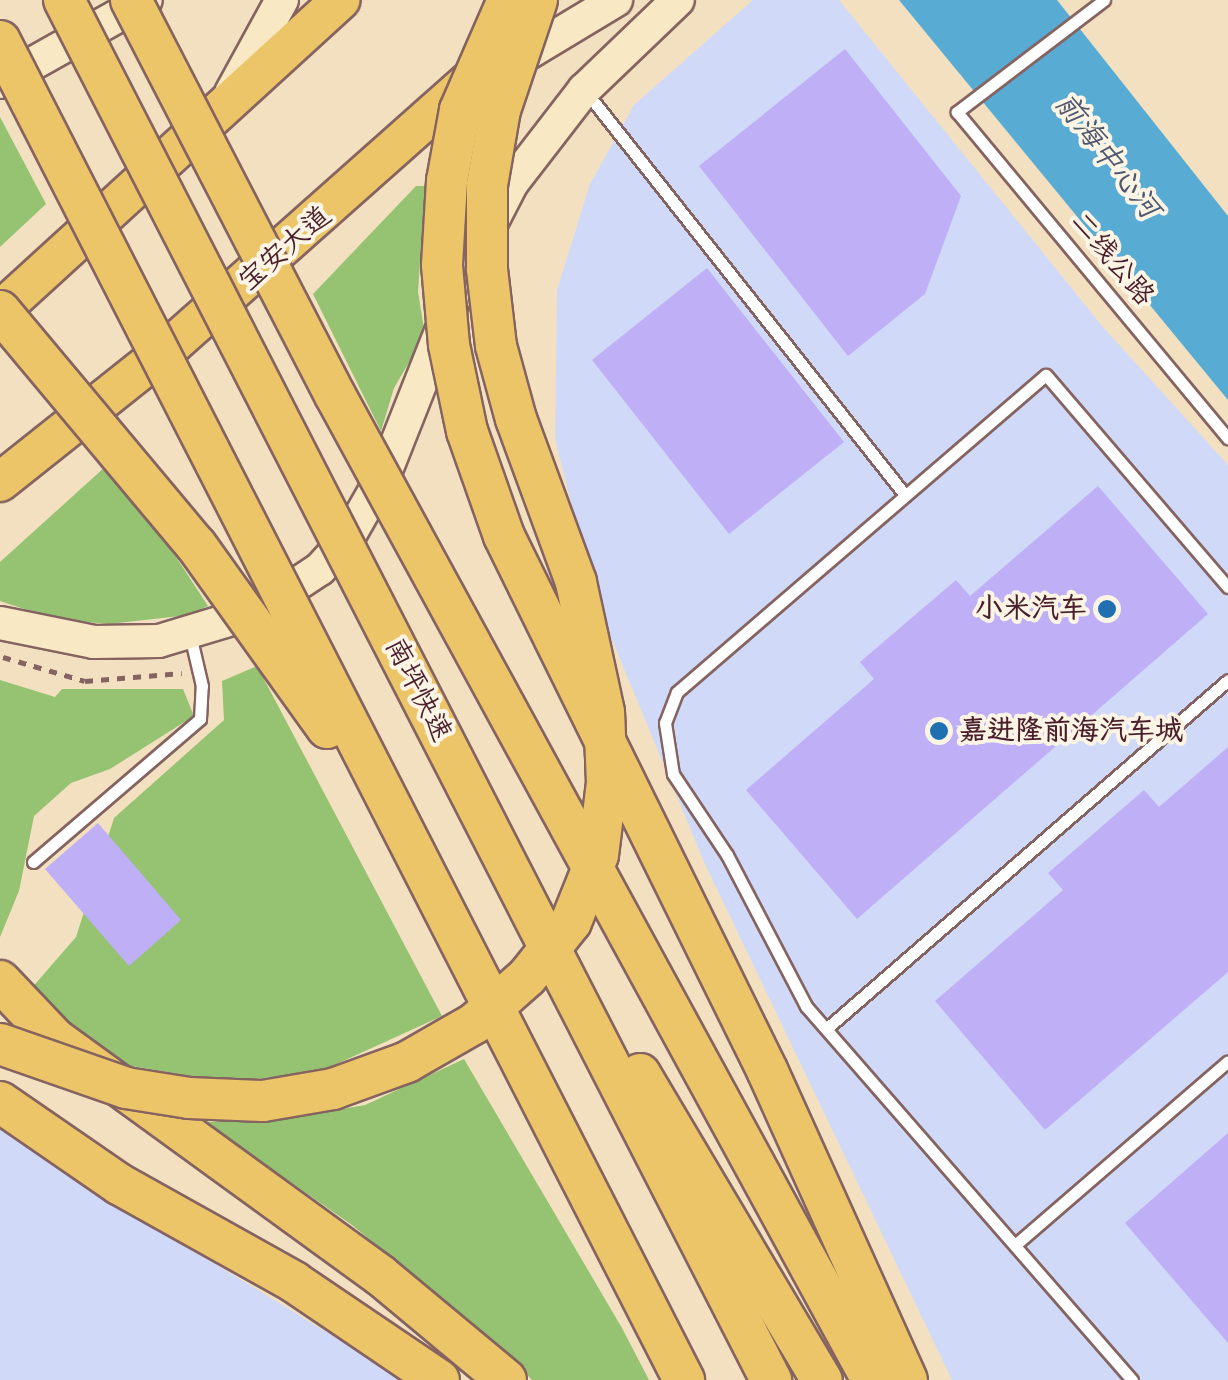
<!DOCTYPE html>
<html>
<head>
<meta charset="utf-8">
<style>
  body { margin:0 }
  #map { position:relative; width:1228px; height:1380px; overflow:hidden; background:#f2e0c1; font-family:"Architects Daughter","LXGW WenKai TC",sans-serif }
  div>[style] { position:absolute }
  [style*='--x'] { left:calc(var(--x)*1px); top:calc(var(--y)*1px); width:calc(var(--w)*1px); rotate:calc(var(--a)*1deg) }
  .built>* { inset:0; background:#d1d9f9 }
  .green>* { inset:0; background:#95c371 }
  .water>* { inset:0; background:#58acd3 }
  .building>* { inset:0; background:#beaff7 }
  .path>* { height:5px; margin-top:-2.5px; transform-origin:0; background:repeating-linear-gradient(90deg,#856360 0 8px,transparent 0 16px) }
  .roads { filter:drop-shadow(2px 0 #856360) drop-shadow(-2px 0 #856360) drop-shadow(0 2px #856360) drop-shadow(0 -2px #856360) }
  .service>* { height:11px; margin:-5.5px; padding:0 5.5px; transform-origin:5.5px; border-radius:5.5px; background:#fff }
  .secondary>* { height:32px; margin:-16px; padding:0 16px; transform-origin:16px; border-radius:16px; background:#f8e8c3 }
  .primary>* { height:38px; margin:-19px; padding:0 19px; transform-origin:19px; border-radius:19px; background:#edc569 }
  .trunk>* { height:40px; margin:-20px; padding:0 20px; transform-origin:20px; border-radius:20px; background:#edc569 }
  .bridges { filter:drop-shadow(2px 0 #856360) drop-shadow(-2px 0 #856360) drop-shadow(0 2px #856360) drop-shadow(0 -2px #856360) }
  .trunk-bridge>* { height:40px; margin:-20px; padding:0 20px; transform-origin:20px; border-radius:20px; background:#edc569 }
  .dots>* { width:28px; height:28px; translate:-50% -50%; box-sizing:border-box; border:5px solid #fcf5e5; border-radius:50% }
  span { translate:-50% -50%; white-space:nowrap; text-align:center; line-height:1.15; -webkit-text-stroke:8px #fcf5e5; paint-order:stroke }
  .street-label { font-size:28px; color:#4a1f2b }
  .poi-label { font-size:28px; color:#4a1f2b; font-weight:700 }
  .right { translate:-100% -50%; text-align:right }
  .left { translate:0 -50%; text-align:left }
  .water-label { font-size:30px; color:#50576e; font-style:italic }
</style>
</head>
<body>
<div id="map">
  <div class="built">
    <i style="clip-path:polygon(753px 0,839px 0,1103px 327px,1228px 465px,1228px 1380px,952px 1380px,704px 862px,596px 601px,555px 439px,557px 290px,590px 184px,634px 105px)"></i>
    <i style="clip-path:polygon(0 1127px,107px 1198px,405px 1380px,0 1380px)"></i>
  </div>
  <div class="green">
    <i style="clip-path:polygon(0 117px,46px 204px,0 247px)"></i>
    <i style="clip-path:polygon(416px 186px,425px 186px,418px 292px,425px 335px,394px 388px,381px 431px,313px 294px)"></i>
    <i style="clip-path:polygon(105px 467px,165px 540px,208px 606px,189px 615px,109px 624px,54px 619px,0 601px,0 562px)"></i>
    <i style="clip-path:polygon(257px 666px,442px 1016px,319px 1072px,225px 1082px,108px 1062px,30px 990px,76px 937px,114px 818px,224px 720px,222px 681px)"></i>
    <i style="clip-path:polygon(0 680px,55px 697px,62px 689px,183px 689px,194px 716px,110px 769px,71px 783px,34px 816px,19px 891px,0 937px)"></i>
    <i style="clip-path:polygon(464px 1059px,622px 1328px,649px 1380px,532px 1380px,504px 1349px,352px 1225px,204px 1122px,285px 1119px,365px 1105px)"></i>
  </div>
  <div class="water">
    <i style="clip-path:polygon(899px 0,1057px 0,1228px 216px,1228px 400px)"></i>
  </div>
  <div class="building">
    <i style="clip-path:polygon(845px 49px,961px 196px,925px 294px,848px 356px,699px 166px)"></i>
    <i style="clip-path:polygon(707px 268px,844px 442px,729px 534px,592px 360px)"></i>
    <i style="clip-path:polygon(1098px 486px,1208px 614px,857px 919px,746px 790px,874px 679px,860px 662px,956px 580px,970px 596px)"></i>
    <i style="clip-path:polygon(1228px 747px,1228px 972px,1045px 1130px,935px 1001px,1063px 890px,1048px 873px,1144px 790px,1159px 807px)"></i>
    <i style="clip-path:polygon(98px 823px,181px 920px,129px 966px,45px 869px)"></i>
    <i style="clip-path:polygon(1228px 1133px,1228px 1343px,1125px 1223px)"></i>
  </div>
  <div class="path">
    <i style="--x:3;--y:657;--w:85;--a:16.3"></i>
    <i style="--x:85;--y:681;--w:97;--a:-4.7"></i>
  </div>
  <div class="roads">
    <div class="service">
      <i style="--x:1104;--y:0;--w:185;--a:142.7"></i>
      <i style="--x:957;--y:112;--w:424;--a:50.3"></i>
      <i style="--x:587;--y:93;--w:513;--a:51.65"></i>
      <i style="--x:33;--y:862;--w:220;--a:-40.6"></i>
      <i style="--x:200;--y:719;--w:33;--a:-87"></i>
      <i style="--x:202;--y:686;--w:52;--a:-103.2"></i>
      <i style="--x:826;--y:1029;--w:532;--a:-40.96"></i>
      <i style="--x:1015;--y:1245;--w:281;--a:-40.8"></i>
      <i style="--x:1132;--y:1380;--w:496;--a:-131.1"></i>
      <i style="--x:806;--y:1006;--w:170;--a:-117.6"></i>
      <i style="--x:727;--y:855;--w:97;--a:-123.7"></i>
      <i style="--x:673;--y:774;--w:52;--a:-98.9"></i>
      <i style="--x:665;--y:723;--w:33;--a:-69"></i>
      <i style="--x:677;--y:692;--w:486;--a:-40.7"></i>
      <i style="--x:1046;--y:375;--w:279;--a:49.4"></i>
    </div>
    <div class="secondary">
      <i style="--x:510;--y:64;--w:124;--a:-31.1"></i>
      <i style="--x:0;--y:82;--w:167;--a:-29.3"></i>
      <i style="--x:231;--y:93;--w:106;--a:-61.3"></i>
      <i style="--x:0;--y:623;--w:96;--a:11.4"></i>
      <i style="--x:94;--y:642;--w:65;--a:-0.9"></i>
      <i style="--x:159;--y:641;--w:100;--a:-16.8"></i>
      <i style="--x:255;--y:612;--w:78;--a:-33.5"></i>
      <i style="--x:320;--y:569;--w:42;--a:-47.9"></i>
      <i style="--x:348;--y:538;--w:75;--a:-60.4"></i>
      <i style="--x:385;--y:473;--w:203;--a:-68.4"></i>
      <i style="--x:460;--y:284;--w:114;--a:-62.8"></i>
      <i style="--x:512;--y:183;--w:118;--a:-52.3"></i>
      <i style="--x:584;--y:90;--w:130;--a:-43.8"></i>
    </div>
    <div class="primary">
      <i style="--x:0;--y:311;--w:461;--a:-42.4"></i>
      <i style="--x:0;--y:482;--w:220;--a:-38.5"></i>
      <i style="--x:172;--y:345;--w:404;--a:-41.6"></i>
    </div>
    <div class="trunk">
      <i style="--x:0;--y:981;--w:80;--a:46.5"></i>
      <i style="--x:55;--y:1039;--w:402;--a:36"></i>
      <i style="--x:380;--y:1275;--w:164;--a:39.8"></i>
      <i style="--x:0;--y:1102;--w:145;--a:34.6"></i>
      <i style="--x:119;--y:1184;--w:201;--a:29.2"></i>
      <i style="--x:294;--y:1282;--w:175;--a:34.1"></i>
    </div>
  </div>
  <div class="bridges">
    <div class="trunk-bridge">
      <i style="--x:64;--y:0;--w:1551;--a:62.87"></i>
      <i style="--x:131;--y:0;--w:445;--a:62.7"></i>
      <i style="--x:335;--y:395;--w:1122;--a:61.4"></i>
      <i style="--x:508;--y:0;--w:120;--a:113.6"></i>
      <i style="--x:460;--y:110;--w:72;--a:100.4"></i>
      <i style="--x:447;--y:181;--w:84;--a:93.4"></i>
      <i style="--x:442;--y:265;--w:80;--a:85"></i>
      <i style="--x:449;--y:345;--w:88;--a:78.2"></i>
      <i style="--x:467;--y:431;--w:111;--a:70.6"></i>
      <i style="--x:504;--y:536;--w:595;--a:63.78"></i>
      <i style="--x:767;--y:1070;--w:340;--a:65.7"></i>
      <i style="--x:0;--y:41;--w:1504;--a:62.94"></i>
      <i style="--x:0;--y:311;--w:305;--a:50.1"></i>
      <i style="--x:196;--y:545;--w:225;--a:54.4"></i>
      <i style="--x:0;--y:1044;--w:133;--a:19.2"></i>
      <i style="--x:126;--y:1088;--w:64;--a:9"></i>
      <i style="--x:189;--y:1098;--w:74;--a:2.3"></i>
      <i style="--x:263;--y:1101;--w:71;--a:-9.7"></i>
      <i style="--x:333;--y:1089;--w:79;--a:-20"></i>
      <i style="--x:407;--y:1062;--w:78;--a:-29.8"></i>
      <i style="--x:475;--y:1023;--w:69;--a:-41.5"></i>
      <i style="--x:527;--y:977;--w:70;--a:-51.3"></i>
      <i style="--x:571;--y:922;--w:72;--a:-68.1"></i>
      <i style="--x:598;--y:855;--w:73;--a:-82.9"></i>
      <i style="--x:607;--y:783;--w:71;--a:-92.4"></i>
      <i style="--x:604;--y:712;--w:133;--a:-102.2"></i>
      <i style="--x:576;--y:582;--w:174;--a:-110.2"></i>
      <i style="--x:516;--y:419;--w:76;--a:-105.3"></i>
      <i style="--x:496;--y:346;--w:78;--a:-96.7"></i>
      <i style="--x:487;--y:269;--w:84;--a:-90"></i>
      <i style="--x:487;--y:185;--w:76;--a:-80.2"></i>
      <i style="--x:500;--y:110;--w:116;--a:-71.4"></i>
      <i style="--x:640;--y:1074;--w:356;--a:59.3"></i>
    </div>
  </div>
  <div class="dots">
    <i style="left:1107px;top:609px;background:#1f6fb2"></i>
    <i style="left:939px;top:731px;background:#1f6fb2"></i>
  </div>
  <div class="street-label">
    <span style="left:285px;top:249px;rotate:-41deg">宝安大道</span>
    <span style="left:1112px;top:259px;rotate:50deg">二线公路</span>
    <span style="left:418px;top:690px;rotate:63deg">南坪快速</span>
  </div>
  <div class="poi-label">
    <span class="right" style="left:1087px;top:609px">小米汽车</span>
    <span class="left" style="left:959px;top:731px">嘉进隆前海汽车城</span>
  </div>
  <div class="water-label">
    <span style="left:1107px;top:156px;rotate:52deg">前海中心河</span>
  </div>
</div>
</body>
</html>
